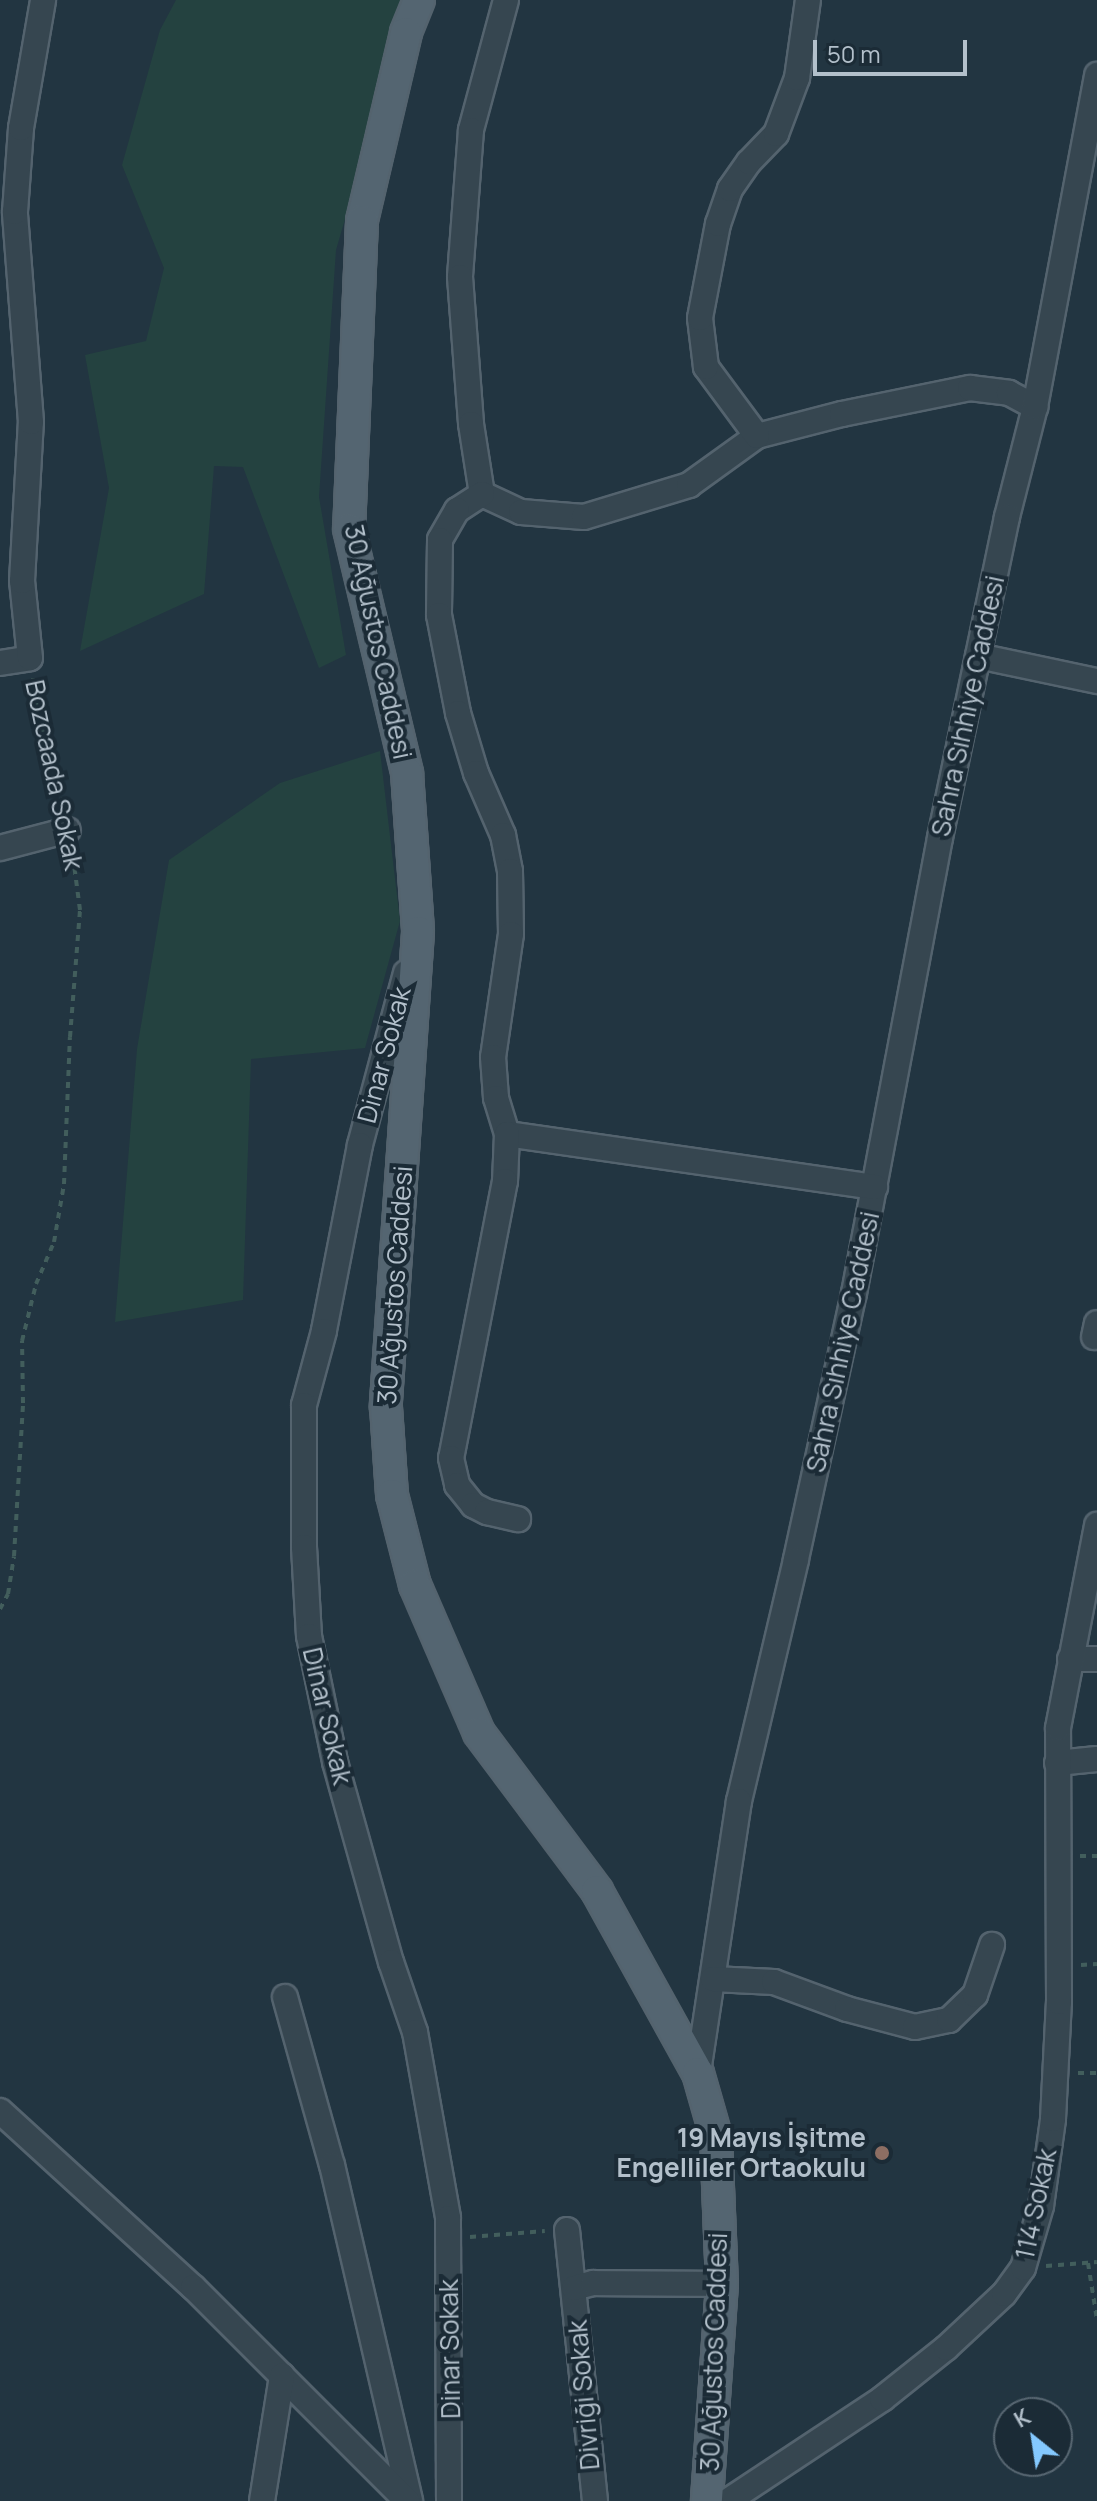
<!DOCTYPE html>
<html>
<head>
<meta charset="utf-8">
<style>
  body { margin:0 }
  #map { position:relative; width:1097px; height:2501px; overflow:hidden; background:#223541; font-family:Manrope,sans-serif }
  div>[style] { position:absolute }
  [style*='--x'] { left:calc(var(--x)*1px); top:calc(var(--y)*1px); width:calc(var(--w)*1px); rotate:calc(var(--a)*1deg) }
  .green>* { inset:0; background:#244240 }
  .path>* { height:4px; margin-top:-2px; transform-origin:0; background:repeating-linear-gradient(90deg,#425e5c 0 6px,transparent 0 12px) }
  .roads { filter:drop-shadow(2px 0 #54636e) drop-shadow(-2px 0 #54636e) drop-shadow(0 2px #54636e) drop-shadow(0 -2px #54636e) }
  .minor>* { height:24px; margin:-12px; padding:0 12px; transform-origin:12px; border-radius:12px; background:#364650 }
  .major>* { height:30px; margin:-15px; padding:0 15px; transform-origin:15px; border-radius:15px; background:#546571 }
  .dots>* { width:22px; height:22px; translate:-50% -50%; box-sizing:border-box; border:4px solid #1b2b36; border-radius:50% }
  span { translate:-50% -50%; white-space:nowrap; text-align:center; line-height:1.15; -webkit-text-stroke:8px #1b2b36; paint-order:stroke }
  .street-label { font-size:26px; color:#b3c0cb }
  .poi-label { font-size:26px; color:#b3c0cb; font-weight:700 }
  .right { translate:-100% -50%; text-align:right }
  .north { position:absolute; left:993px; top:2397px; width:80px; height:80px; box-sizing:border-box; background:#1b2b36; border:2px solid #586772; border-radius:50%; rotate:330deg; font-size:22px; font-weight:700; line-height:32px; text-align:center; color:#b3c0cb }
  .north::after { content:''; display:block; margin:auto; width:28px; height:36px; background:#84c9ff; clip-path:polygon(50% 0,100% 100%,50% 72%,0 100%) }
  .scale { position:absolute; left:813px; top:40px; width:154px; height:36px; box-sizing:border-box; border:4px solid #b3c0cb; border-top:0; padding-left:10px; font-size:24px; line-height:28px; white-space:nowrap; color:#b3c0cb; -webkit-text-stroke:6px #1b2b36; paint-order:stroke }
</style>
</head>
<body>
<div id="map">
  <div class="green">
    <i style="clip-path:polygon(176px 0,409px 0,336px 250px,319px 497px,346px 655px,319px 668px,243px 467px,214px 466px,204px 594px,80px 651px,109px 488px,85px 355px,146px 341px,164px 268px,122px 165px,160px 30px)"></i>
    <i style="clip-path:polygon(380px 751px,400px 921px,365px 1048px,251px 1059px,243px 1300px,115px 1322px,137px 1049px,169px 860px,280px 783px)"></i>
  </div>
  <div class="path">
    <i style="--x:33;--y:678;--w:39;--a:83"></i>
    <i style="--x:38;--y:717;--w:72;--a:71.3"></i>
    <i style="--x:61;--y:785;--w:24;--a:81"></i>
    <i style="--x:0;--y:1609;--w:17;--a:-62"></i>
    <i style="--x:8;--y:1594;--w:38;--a:-81"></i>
    <i style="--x:14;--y:1556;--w:153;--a:-86.6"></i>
    <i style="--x:23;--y:1403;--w:62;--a:-90.9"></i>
    <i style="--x:22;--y:1341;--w:59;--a:-76.2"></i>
    <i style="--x:36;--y:1284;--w:46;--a:-66.8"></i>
    <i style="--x:54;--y:1242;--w:59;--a:-80.2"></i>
    <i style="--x:64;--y:1184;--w:147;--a:-87.7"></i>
    <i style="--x:70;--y:1037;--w:127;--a:-85.5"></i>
    <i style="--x:80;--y:910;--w:62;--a:-97.5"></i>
    <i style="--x:1080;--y:1856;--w:17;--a:0"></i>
    <i style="--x:1081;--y:1965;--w:16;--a:-4"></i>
    <i style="--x:1078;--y:2073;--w:19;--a:0"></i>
    <i style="--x:470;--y:2237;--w:75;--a:-4.6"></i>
    <i style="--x:1088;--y:2263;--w:58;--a:81"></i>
    <i style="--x:1046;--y:2266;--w:51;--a:-4.5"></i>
  </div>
  <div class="roads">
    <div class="minor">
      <i style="--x:506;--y:0;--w:135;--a:105.1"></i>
      <i style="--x:471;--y:130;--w:147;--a:94.3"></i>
      <i style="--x:460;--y:277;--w:147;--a:85.7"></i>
      <i style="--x:471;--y:424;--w:71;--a:81.1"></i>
      <i style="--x:482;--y:494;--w:43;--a:24.8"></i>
      <i style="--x:521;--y:512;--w:63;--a:4.5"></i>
      <i style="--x:584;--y:517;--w:110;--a:-16.9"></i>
      <i style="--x:689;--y:485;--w:84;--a:-35.8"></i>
      <i style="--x:757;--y:436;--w:88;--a:-14.5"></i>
      <i style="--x:842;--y:414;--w:131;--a:-11.5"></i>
      <i style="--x:970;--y:388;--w:39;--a:7"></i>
      <i style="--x:1009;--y:393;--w:30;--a:28"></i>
      <i style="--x:1035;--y:407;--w:114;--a:104.3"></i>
      <i style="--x:1007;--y:517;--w:328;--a:101.8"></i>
      <i style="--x:940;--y:838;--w:463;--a:100.7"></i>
      <i style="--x:854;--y:1293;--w:273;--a:102.3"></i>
      <i style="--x:796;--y:1560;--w:248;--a:103.3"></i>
      <i style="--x:739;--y:1801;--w:275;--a:98.6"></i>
      <i style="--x:1035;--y:407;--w:338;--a:-79.4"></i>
      <i style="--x:757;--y:436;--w:86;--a:-126.5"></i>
      <i style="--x:706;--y:367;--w:49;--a:-97"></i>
      <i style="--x:700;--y:318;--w:96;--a:-79.2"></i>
      <i style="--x:718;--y:224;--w:37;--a:-71"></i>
      <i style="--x:730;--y:189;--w:33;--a:-55"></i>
      <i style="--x:749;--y:162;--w:39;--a:-46"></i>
      <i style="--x:776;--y:134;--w:60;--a:-69.4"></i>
      <i style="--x:797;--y:78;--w:79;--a:-82"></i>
      <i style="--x:482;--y:494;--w:30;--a:147"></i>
      <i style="--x:457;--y:510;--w:34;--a:120"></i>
      <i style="--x:440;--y:540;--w:75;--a:90.8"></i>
      <i style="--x:439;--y:615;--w:100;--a:79"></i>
      <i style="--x:458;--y:713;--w:63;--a:73.3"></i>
      <i style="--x:476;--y:773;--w:68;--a:66.5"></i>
      <i style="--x:503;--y:835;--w:37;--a:79"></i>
      <i style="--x:510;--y:871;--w:63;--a:89.1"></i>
      <i style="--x:511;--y:934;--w:124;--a:98.3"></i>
      <i style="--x:493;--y:1057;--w:41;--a:85.8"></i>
      <i style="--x:496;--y:1098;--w:38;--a:73"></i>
      <i style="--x:507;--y:1134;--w:372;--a:8.2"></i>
      <i style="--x:978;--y:656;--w:122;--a:11.9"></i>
      <i style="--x:0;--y:663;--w:30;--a:-9"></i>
      <i style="--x:30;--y:658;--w:77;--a:-95.9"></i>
      <i style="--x:22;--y:581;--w:159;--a:-86.8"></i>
      <i style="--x:31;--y:422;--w:211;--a:-94.4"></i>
      <i style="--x:15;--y:212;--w:84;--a:-85.9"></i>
      <i style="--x:21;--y:128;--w:130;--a:-80.2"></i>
      <i style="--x:0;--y:848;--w:70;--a:-14.8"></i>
      <i style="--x:406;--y:973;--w:178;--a:105"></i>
      <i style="--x:360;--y:1145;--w:189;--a:101"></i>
      <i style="--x:324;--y:1331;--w:77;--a:105.1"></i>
      <i style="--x:304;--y:1405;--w:142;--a:90"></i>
      <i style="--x:304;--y:1547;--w:89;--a:86.8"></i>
      <i style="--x:309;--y:1636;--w:129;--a:78.3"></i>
      <i style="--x:335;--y:1762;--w:208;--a:74.4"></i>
      <i style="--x:391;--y:1962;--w:74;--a:71.1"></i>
      <i style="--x:415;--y:2032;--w:189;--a:79.9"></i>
      <i style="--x:448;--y:2218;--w:283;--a:89.8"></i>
      <i style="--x:507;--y:1134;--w:47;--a:92.4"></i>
      <i style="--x:505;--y:1181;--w:282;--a:101"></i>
      <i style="--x:451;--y:1458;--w:28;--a:77"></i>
      <i style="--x:457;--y:1485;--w:26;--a:51"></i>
      <i style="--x:473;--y:1505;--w:16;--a:27"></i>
      <i style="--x:487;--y:1512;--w:32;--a:13"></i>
      <i style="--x:1094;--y:1337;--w:14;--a:-78"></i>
      <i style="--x:1070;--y:1659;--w:27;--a:0"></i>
      <i style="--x:1057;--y:1763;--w:40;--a:-5.7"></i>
      <i style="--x:713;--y:1979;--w:61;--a:2.8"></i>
      <i style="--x:774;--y:1982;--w:78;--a:20.3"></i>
      <i style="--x:847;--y:2009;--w:70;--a:14.8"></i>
      <i style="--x:915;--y:2027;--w:35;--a:-12"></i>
      <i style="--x:949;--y:2020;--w:36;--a:-44"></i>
      <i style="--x:975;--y:1995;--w:53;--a:-71.2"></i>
      <i style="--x:285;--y:1997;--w:174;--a:74.4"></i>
      <i style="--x:332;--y:2165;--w:345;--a:76.9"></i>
      <i style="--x:0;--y:2111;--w:261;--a:42.4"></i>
      <i style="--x:193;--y:2287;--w:303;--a:45"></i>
      <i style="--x:567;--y:2230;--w:272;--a:84.1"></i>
      <i style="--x:574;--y:2288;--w:20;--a:-15"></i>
      <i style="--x:593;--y:2283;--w:129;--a:0.4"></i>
      <i style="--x:262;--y:2501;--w:127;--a:-80.9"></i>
      <i style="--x:728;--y:2501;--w:185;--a:-33.5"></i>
      <i style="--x:882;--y:2399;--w:82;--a:-38.6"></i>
      <i style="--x:946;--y:2348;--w:79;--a:-43"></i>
      <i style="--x:1004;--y:2294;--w:32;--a:-54"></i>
      <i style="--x:1023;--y:2268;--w:65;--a:-73.8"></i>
      <i style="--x:1041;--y:2206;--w:88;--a:-82.1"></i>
      <i style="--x:1053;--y:2119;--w:117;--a:-87.1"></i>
      <i style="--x:1059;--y:2002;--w:274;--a:-90.2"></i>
      <i style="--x:1058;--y:1728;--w:207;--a:-79.1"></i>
    </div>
    <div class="major">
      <i style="--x:419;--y:0;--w:35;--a:112"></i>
      <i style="--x:406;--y:33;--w:193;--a:103.2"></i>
      <i style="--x:362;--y:221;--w:308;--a:92.4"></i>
      <i style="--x:349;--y:529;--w:251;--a:76.6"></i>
      <i style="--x:407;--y:773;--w:159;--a:86"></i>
      <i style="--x:418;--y:932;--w:476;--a:93.9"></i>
      <i style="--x:386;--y:1407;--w:88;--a:86.1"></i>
      <i style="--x:392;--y:1495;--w:93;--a:75.7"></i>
      <i style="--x:415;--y:1585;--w:161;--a:66.6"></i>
      <i style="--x:479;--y:1733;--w:197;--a:53.2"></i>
      <i style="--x:597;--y:1891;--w:208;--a:61"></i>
      <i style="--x:698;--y:2073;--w:66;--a:74.1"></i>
      <i style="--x:716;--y:2136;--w:148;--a:87.7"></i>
      <i style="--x:722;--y:2284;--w:218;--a:94"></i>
    </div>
  </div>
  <div class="dots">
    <i style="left:882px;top:2153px;background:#8d6e63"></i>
  </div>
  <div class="street-label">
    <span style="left:378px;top:642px;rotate:78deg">30 Ağustos Caddesi</span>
    <span style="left:968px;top:706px;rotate:-78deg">Sahra Sıhhiye Caddesi</span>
    <span style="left:54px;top:775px;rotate:78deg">Bozcaada Sokak</span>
    <span style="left:384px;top:1055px;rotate:-75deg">Dinar Sokak</span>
    <span style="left:395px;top:1285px;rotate:-86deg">30 Ağustos Caddesi</span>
    <span style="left:843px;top:1342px;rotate:-78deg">Sahra Sıhhiye Caddesi</span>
    <span style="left:327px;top:1716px;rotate:77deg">Dinar Sokak</span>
    <span style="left:1036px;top:2204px;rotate:-78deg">114 Sokak</span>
    <span style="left:450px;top:2349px;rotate:-91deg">Dinar Sokak</span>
    <span style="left:714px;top:2352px;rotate:-88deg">30 Ağustos Caddesi</span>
    <span style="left:584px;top:2395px;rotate:-95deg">Divriği Sokak</span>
  </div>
  <div class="poi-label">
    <span class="right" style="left:866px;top:2153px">19 Mayıs İşitme<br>Engelliler Ortaokulu</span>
  </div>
  <div class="north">K</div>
  <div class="scale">50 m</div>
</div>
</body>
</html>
